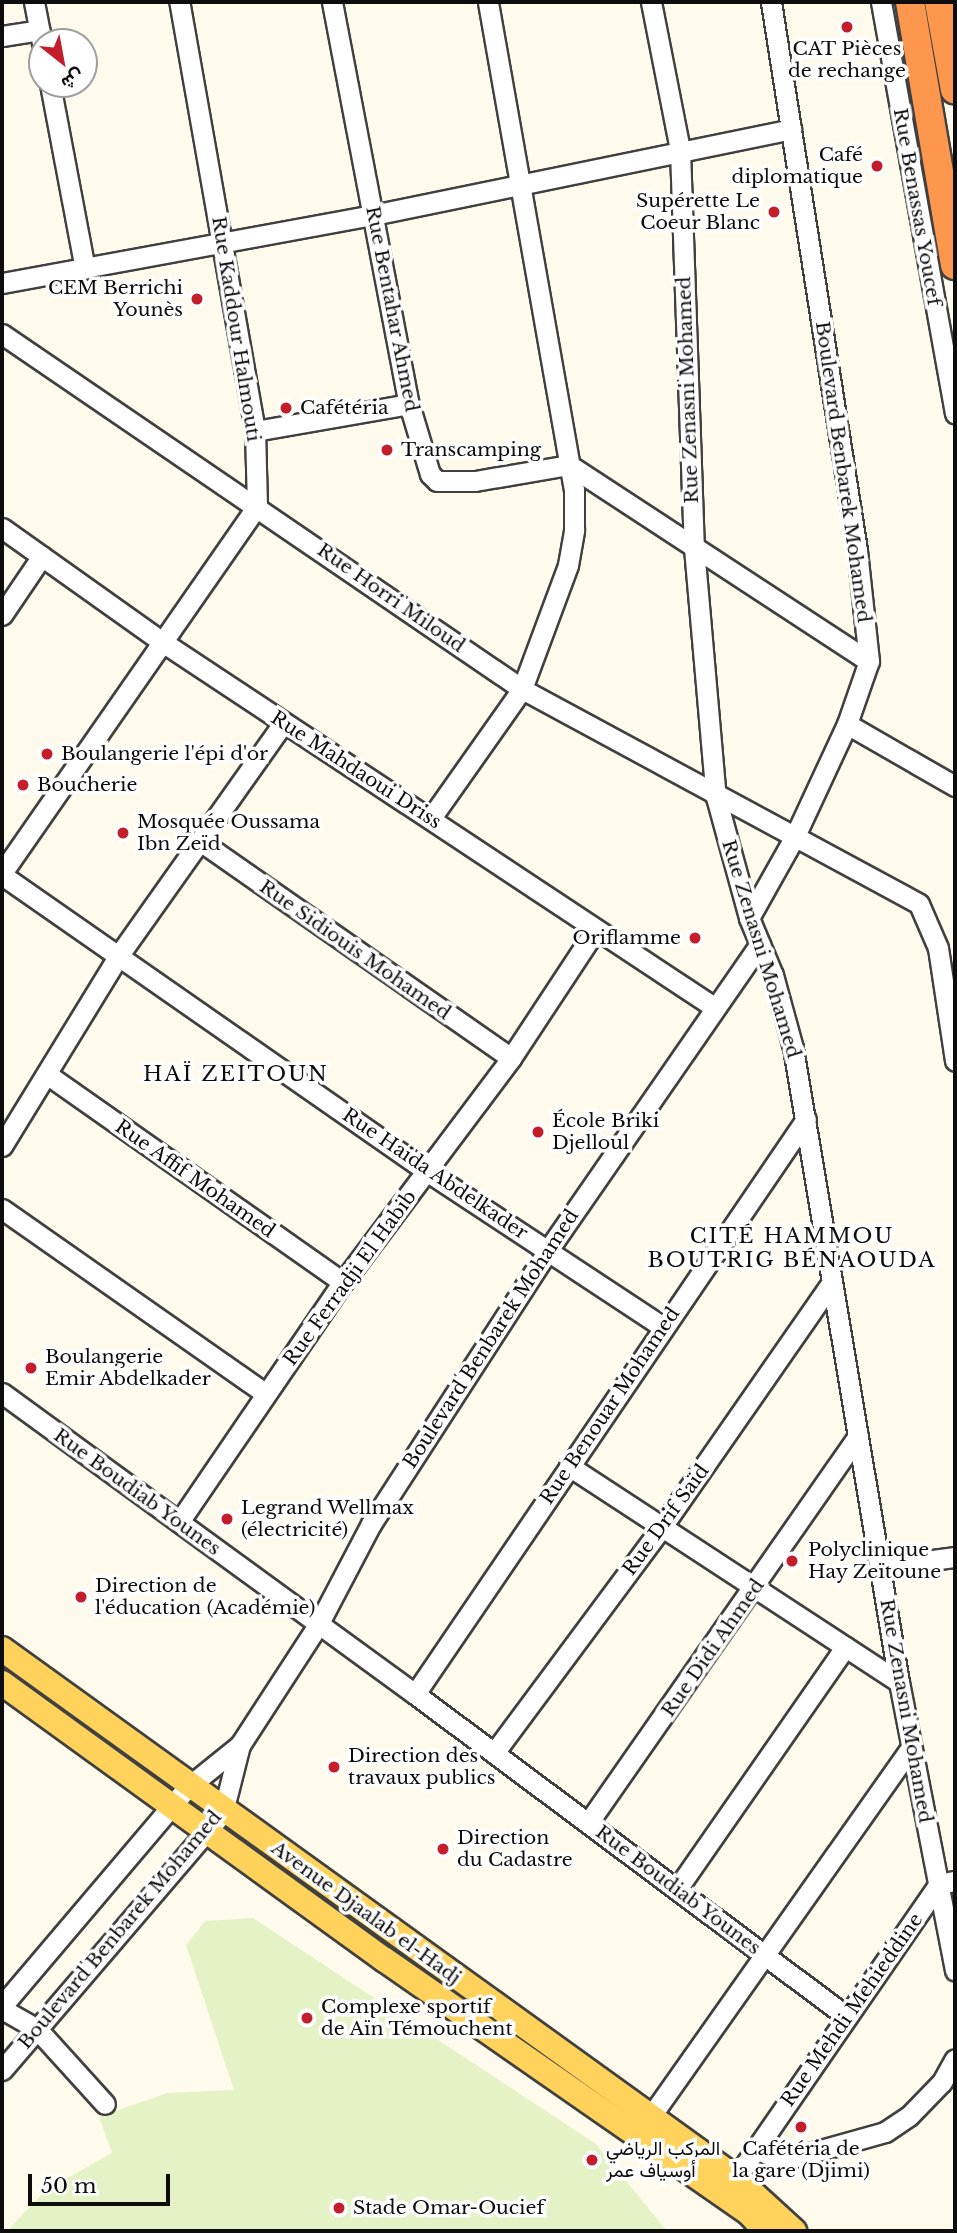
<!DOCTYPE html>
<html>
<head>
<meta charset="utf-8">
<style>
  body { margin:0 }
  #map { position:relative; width:957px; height:2233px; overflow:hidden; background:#fffbec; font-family:"Libre Baskerville",Vazirmatn,serif }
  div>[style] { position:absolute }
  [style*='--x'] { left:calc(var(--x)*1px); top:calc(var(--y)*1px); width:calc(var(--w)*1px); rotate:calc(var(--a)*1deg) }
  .pitch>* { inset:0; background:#e4f2c6 }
  .roads { filter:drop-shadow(2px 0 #404040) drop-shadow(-2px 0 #404040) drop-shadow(0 2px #404040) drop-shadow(0 -2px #404040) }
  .minor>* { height:19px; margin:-9.5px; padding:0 9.5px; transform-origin:9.5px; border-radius:9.5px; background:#fff }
  .major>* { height:24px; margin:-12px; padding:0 12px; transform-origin:12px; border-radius:12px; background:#ffd25c }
  .highway>* { height:28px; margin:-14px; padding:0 14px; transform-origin:14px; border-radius:14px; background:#fc974d }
  .dots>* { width:19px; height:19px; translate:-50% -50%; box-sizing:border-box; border:4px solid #fff; border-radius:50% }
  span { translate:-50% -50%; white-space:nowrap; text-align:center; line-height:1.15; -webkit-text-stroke:7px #fff; paint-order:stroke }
  .poi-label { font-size:19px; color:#0d0d0d }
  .right { translate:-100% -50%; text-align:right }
  .left { translate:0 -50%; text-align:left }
  .street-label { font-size:19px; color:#0d0d0d }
  .neighbourhood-label { font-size:21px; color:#0d0d0d; letter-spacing:2px }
  .frame { position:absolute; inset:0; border:4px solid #0d0d0d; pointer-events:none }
  .north { position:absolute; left:28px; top:28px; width:70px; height:70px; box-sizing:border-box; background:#fff; border:2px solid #9e9e9e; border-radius:50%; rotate:149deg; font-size:19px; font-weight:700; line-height:28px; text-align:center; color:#0d0d0d }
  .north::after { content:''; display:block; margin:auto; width:24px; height:32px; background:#c41d2b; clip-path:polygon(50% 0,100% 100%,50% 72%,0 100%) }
  .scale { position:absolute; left:28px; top:2174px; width:142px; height:32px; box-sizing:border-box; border:4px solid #0d0d0d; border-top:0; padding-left:9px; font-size:21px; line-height:24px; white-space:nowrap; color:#0d0d0d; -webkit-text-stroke:5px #fff; paint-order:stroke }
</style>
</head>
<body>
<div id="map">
  <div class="pitch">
    <i style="clip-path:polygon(253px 1918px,596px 2144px,667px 2231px,7px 2231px,46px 2190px,112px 2153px,99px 2117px,167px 2093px,234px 2090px,186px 1945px,205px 1921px)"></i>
  </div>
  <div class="roads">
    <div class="minor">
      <i style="--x:34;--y:2;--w:42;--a:79"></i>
      <i style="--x:332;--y:2;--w:409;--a:79.2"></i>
      <i style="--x:409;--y:404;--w:73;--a:73.3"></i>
      <i style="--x:430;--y:474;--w:10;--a:45"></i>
      <i style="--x:437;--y:481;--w:38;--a:0"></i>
      <i style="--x:475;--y:481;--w:95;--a:-9.7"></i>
      <i style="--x:569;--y:465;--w:358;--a:33.2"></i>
      <i style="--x:651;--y:2;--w:151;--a:78.9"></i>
      <i style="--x:680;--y:150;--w:398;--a:88"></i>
      <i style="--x:694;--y:548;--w:250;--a:85"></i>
      <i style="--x:716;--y:797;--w:125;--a:74.7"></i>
      <i style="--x:749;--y:918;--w:62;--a:67.2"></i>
      <i style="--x:773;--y:975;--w:76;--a:74.7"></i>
      <i style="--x:793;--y:1048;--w:643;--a:80.51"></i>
      <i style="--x:899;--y:1682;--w:294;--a:79"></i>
      <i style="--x:881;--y:2;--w:418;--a:79.8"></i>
      <i style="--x:2;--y:36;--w:38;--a:-9"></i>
      <i style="--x:50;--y:84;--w:188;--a:79.3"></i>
      <i style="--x:2;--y:283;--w:377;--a:-10.4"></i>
      <i style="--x:373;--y:215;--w:427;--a:-11.6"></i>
      <i style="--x:2;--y:334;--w:630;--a:34.32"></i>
      <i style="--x:522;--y:689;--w:451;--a:28.4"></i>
      <i style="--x:919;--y:904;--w:48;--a:66.6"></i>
      <i style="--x:938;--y:948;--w:114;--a:81.4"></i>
      <i style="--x:255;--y:431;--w:156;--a:-9.9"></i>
      <i style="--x:2;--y:528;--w:195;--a:35.4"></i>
      <i style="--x:161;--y:641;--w:663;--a:33.5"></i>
      <i style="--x:2;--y:615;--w:71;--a:-55.9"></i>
      <i style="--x:847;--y:724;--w:125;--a:29.9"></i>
      <i style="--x:431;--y:818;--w:158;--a:-54.8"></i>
      <i style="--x:522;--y:689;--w:132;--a:-69.6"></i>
      <i style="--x:568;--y:565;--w:36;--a:-80"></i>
      <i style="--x:574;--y:530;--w:40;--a:-90"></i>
      <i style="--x:574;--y:490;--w:496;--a:-100"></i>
      <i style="--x:200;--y:841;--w:379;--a:34.9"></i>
      <i style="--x:2;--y:873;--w:447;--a:-55.2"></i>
      <i style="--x:257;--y:506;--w:75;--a:-91.5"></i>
      <i style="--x:255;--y:431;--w:436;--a:-100"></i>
      <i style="--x:2;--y:875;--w:519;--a:34.88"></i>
      <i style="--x:428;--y:1172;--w:282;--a:33.4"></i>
      <i style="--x:749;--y:918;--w:94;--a:-60.7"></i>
      <i style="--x:795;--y:836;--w:123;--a:-65.1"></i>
      <i style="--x:847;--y:724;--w:67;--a:-70.8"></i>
      <i style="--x:869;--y:661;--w:112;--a:-96.2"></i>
      <i style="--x:857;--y:550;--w:555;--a:-98.92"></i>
      <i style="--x:48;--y:1075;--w:360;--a:35.1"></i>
      <i style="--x:2;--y:1146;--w:224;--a:-58.5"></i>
      <i style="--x:119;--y:955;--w:284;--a:-54.7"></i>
      <i style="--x:2;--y:1209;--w:322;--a:35"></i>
      <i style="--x:2;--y:1393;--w:511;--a:36.09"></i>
      <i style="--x:415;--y:1694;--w:538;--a:36.76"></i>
      <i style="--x:569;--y:1466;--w:394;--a:33.2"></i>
      <i style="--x:179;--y:1522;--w:291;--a:-55.7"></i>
      <i style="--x:343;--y:1282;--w:280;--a:-53.1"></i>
      <i style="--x:511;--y:1058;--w:151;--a:-56.6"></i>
      <i style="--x:880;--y:1567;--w:76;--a:-7.6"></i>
      <i style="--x:415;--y:1694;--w:695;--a:-55.78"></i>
      <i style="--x:494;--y:1753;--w:280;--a:-53.4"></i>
      <i style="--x:661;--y:1528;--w:298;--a:-55.2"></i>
      <i style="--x:588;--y:1823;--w:472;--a:-55.1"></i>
      <i style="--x:677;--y:1889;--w:295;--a:-55.2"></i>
      <i style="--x:2;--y:2006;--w:287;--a:-49.7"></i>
      <i style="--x:188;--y:1787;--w:67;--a:-38.9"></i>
      <i style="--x:240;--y:1745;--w:143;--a:-57"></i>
      <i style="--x:318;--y:1625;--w:114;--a:-62.3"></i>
      <i style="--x:371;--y:1524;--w:326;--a:-57.1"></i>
      <i style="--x:548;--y:1250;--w:372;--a:-55.3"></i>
      <i style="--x:2;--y:2009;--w:40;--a:29.7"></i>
      <i style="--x:37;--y:2029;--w:101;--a:47.8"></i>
      <i style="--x:2;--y:2070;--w:340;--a:-49.4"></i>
      <i style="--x:223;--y:1812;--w:69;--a:-75.8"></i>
      <i style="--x:651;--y:2116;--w:449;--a:-54.8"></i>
      <i style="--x:757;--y:2150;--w:19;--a:21"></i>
      <i style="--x:775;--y:2157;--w:21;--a:0"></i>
      <i style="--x:796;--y:2157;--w:92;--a:-15.7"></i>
      <i style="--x:885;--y:2132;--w:29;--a:-34"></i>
      <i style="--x:909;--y:2116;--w:47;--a:-45.9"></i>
      <i style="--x:942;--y:2082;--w:26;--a:-61"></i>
      <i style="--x:736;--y:2178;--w:357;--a:-55.4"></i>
      <i style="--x:939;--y:1884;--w:16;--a:-11"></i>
    </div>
    <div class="major">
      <i style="--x:2;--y:1649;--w:905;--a:35.78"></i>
      <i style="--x:736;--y:2178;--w:79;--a:42.4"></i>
      <i style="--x:2;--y:1683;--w:473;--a:35.9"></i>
      <i style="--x:385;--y:1960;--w:443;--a:34.8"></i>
      <i style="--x:749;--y:2213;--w:25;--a:47"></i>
    </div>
    <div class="highway">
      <i style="--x:910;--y:2;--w:267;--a:80.3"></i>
      <i style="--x:939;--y:2;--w:89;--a:79.7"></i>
    </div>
  </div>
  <div class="dots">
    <i style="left:847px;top:27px;background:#c41d2b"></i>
    <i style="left:877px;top:166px;background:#c41d2b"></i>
    <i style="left:774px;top:212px;background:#c41d2b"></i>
    <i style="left:197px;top:299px;background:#c41d2b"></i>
    <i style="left:286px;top:408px;background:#c41d2b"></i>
    <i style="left:387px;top:450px;background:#c41d2b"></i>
    <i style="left:47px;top:754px;background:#c41d2b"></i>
    <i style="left:23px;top:785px;background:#c41d2b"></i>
    <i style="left:123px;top:833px;background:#c41d2b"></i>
    <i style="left:695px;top:938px;background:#c41d2b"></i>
    <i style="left:538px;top:1132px;background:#c41d2b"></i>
    <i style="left:31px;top:1368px;background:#c41d2b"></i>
    <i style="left:227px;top:1519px;background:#c41d2b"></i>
    <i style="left:792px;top:1561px;background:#c41d2b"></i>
    <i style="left:81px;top:1597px;background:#c41d2b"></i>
    <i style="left:334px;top:1767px;background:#c41d2b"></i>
    <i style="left:443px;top:1849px;background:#c41d2b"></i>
    <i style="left:307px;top:2018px;background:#c41d2b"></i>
    <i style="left:801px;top:2127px;background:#c41d2b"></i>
    <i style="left:592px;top:2160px;background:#c41d2b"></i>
    <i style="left:339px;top:2208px;background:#c41d2b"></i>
  </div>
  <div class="poi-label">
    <span style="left:847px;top:60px">CAT Pièces<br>de rechange</span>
    <span class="right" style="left:863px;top:166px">Café<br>diplomatique</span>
    <span class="right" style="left:760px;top:212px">Supérette Le<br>Coeur Blanc</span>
    <span class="right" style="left:183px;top:299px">CEM Berrichi<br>Younès</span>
    <span class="left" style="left:300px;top:408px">Cafétéria</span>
    <span class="left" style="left:401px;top:450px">Transcamping</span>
    <span class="left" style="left:61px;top:754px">Boulangerie l'épi d'or</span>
    <span class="left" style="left:37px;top:785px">Boucherie</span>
    <span class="left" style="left:137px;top:833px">Mosquée Oussama<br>Ibn Zeïd</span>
    <span class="right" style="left:681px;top:938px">Oriflamme</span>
    <span class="left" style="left:552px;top:1132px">École Briki<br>Djelloul</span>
    <span class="left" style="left:45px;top:1368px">Boulangerie<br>Emir Abdelkader</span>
    <span class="left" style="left:241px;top:1519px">Legrand Wellmax<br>(électricité)</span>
    <span class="left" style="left:808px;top:1561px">Polyclinique<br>Hay Zeïtoune</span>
    <span class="left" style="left:95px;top:1597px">Direction de<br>l'éducation (Académie)</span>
    <span class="left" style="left:348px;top:1767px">Direction des<br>travaux publics</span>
    <span class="left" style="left:457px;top:1849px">Direction<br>du Cadastre</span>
    <span class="left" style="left:321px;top:2018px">Complexe sportif<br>de Aïn Témouchent</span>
    <span class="left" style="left:606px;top:2160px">المركب الرياضي<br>أوسياف عمر</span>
    <span style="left:801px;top:2160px">Cafétéria de<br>la gare (Djimi)</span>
    <span class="left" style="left:353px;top:2208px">Stade Omar-Oucief</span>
  </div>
  <div class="street-label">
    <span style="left:917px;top:207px;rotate:80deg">Rue Benassas Youcef</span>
    <span style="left:392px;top:309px;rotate:79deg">Rue Bentahar Ahmed</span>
    <span style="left:236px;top:329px;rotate:81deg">Rue Kaddour Halmouti</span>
    <span style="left:688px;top:390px;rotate:-92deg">Rue Zenasni Mohamed</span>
    <span style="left:843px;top:472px;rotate:82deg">Boulevard Benbarek Mohamed</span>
    <span style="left:391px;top:598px;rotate:35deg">Rue Horri Miloud</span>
    <span style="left:356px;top:770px;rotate:33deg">Rue Mahdaoui Driss</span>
    <span style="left:761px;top:949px;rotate:73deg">Rue Zenasni Mohamed</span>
    <span style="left:355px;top:950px;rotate:35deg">Rue Sidiouis Mohamed</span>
    <span style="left:435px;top:1174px;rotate:34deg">Rue Haida Abdelkader</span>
    <span style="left:195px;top:1179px;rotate:35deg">Rue Affif Mohamed</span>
    <span style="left:350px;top:1278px;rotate:-54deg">Rue Ferradji El Habib</span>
    <span style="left:491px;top:1339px;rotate:-57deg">Boulevard Benbarek Mohamed</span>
    <span style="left:610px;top:1406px;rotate:-56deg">Rue Benouar Mohamed</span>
    <span style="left:137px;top:1492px;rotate:36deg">Rue Boudiab Younes</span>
    <span style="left:666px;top:1520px;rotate:-54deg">Rue Drif Saïd</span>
    <span style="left:713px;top:1648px;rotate:-55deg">Rue Didi Ahmed</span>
    <span style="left:906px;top:1711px;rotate:80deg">Rue Zenasni Mohamed</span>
    <span style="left:678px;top:1890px;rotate:37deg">Rue Boudiab Younes</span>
    <span style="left:366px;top:1913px;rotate:36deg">Avenue Djaalab el-Hadj</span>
    <span style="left:120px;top:1930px;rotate:-50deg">Boulevard Benbarek Mohamed</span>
    <span style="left:852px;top:2010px;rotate:-55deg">Rue Mehdi Mehieddine</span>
  </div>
  <div class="neighbourhood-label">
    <span style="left:236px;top:1074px">HAÏ ZEITOUN</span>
    <span style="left:792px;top:1248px">CITÉ HAMMOU<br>BOUTRIG BÉNAOUDA</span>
  </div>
  <div class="frame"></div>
  <div class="north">ش</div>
  <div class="scale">50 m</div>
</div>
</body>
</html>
